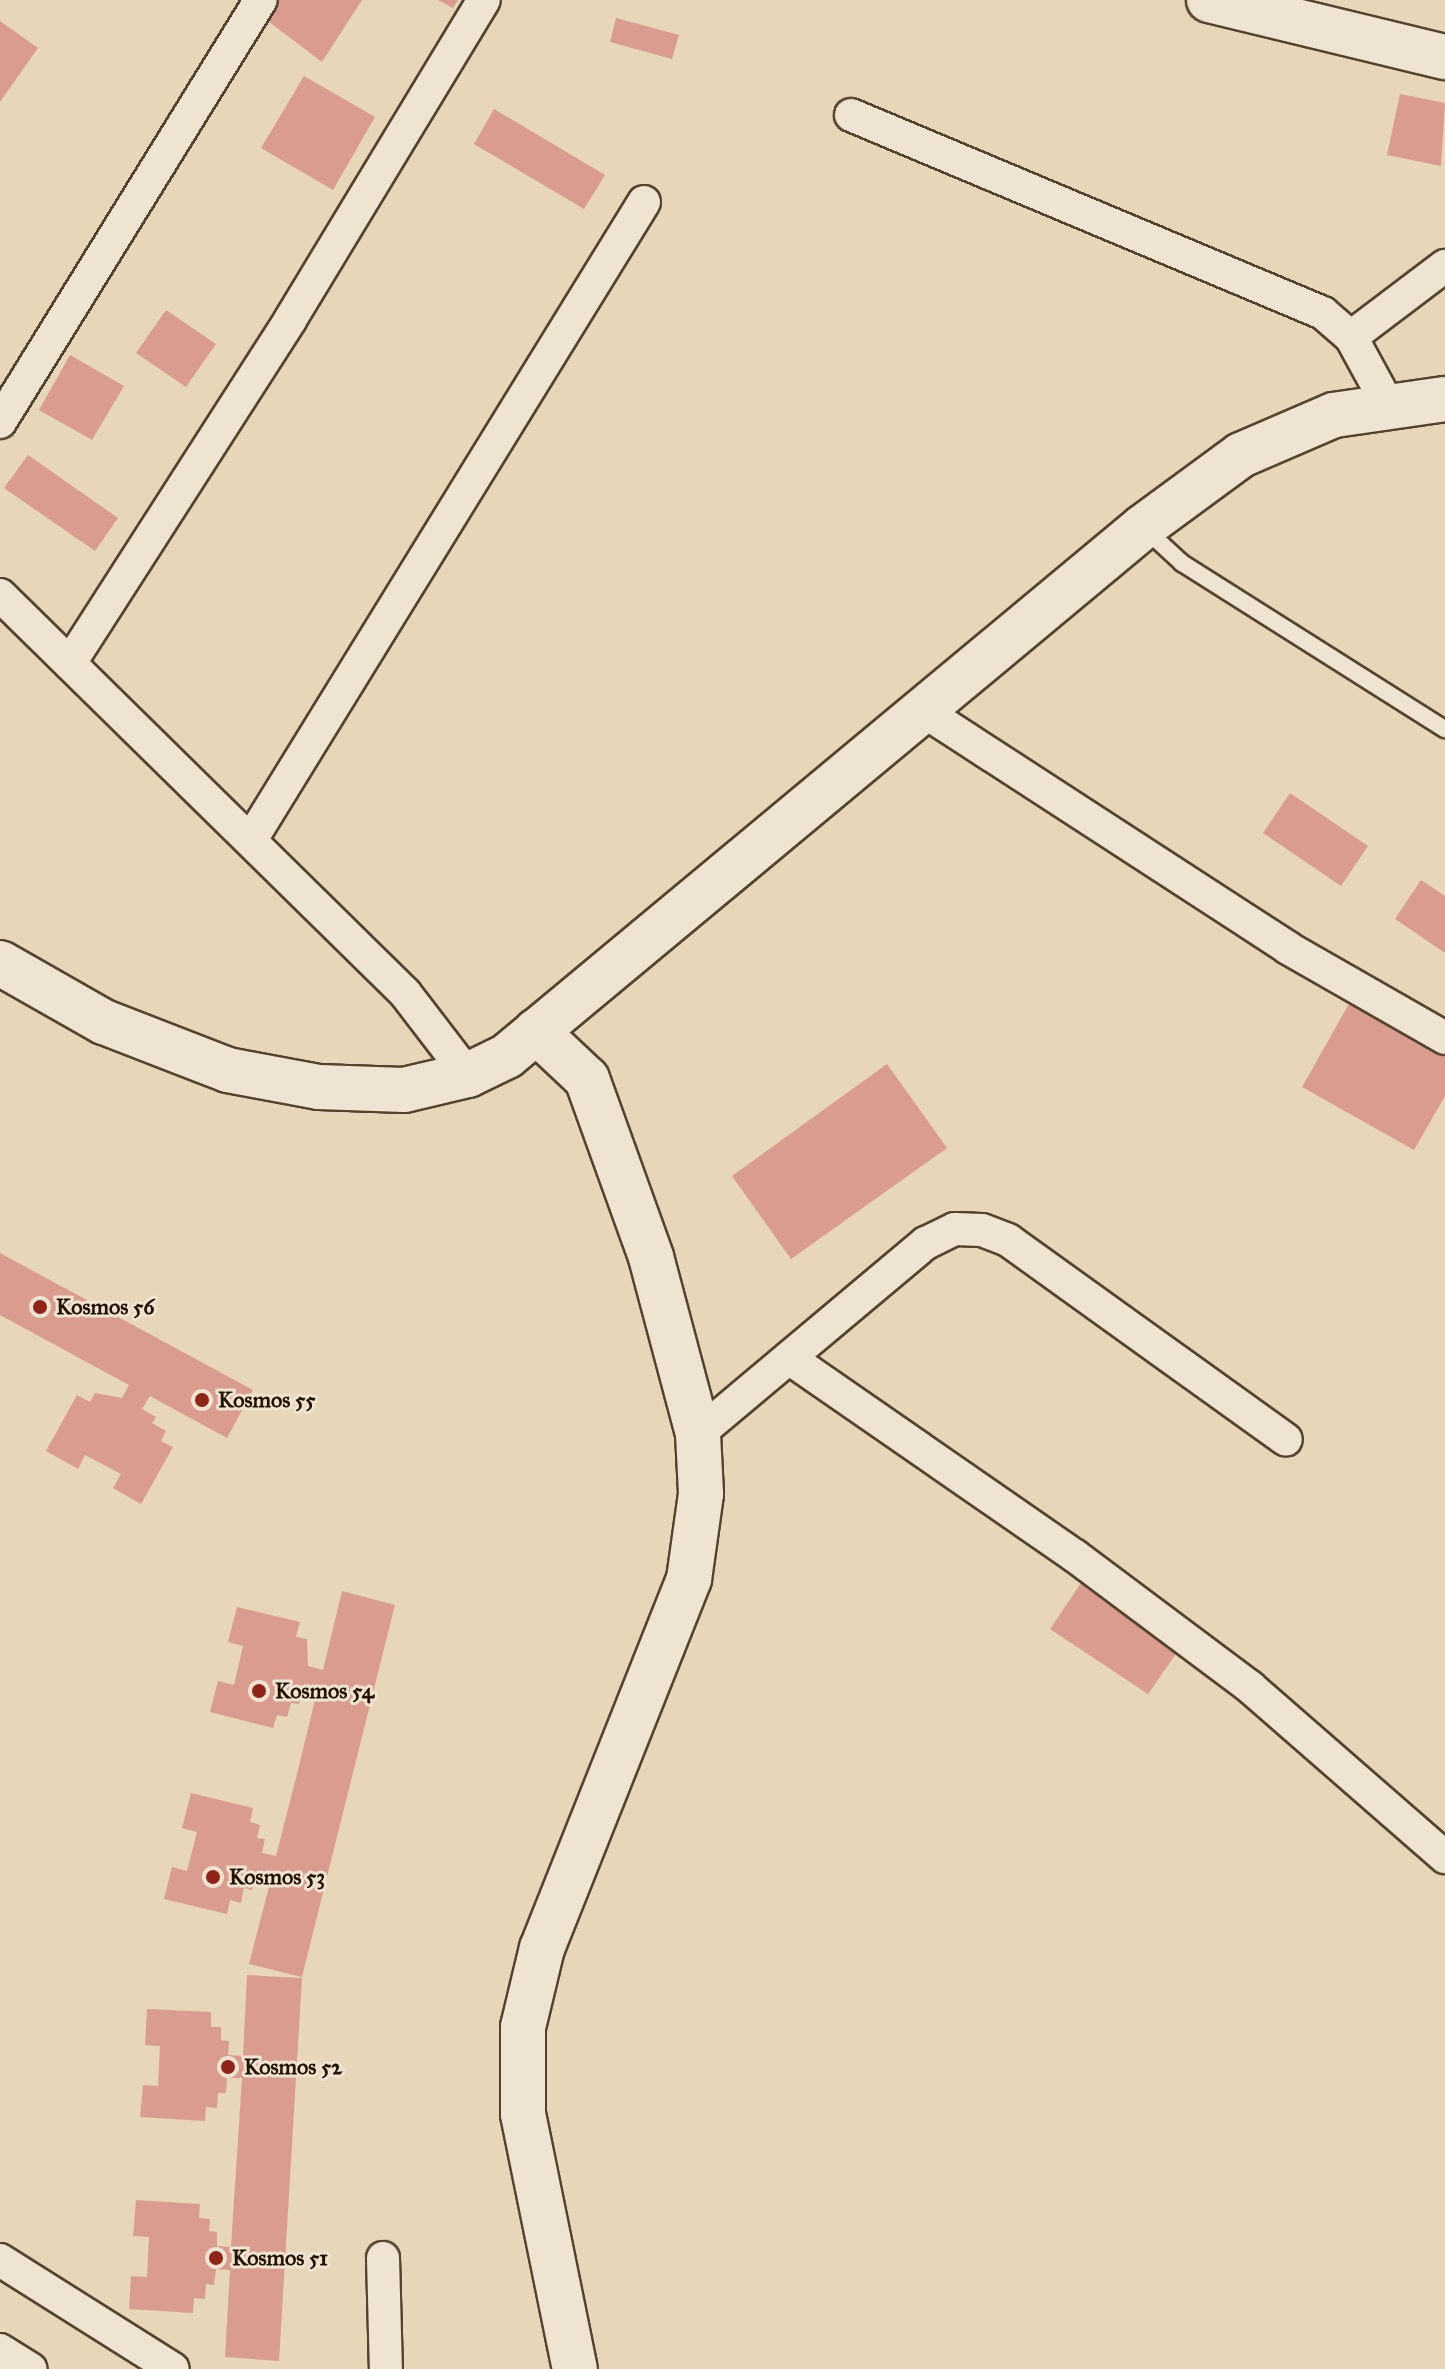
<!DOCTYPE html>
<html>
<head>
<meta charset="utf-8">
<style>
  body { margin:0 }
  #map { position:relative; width:1445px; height:2369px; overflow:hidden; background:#e7d6b8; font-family:"IM FELL Great Primer",serif }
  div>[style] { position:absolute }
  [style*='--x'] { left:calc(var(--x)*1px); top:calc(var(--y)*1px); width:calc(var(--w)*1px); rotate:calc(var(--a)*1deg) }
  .building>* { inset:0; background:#d99c8e }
  .roads { filter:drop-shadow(2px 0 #54432e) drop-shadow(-2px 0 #54432e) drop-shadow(0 2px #54432e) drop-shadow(0 -2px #54432e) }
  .lane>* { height:16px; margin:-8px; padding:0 8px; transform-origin:8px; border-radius:8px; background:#efe4d1 }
  .street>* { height:32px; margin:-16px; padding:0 16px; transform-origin:16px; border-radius:16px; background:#efe4d1 }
  .secondary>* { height:44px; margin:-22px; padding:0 22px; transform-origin:22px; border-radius:22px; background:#efe4d1 }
  .dots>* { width:22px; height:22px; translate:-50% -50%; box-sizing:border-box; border:4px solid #efe4d1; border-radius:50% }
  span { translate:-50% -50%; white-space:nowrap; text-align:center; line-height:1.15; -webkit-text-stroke:6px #efe4d1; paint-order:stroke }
  .poi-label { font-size:22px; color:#231200; font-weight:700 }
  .left { translate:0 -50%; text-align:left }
</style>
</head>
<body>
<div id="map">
  <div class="building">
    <i style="clip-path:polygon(270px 0,362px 0,322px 62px,260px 15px)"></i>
    <i style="clip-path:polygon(438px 0,458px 0,453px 8px)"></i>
    <i style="clip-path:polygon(616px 18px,679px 35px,672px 59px,610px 42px)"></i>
    <i style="clip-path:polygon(0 21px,38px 48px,0 102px)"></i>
    <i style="clip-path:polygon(304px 76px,375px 117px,333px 190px,261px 148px)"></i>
    <i style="clip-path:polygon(1400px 94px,1445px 103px,1441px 166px,1387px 155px)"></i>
    <i style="clip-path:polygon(494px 109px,605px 175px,584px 209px,474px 144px)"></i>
    <i style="clip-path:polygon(166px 310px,216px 344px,186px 387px,136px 353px)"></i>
    <i style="clip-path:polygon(70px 355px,124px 386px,92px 440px,39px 410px)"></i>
    <i style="clip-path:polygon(28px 455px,118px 518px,95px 551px,4px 488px)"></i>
    <i style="clip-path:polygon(1290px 793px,1368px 846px,1341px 886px,1263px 833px)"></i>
    <i style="clip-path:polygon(1421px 880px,1445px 896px,1445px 953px,1395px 919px)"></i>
    <i style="clip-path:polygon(1354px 995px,1445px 1046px,1445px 1096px,1414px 1150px,1302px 1087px)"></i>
    <i style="clip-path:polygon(887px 1064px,947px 1148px,791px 1259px,732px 1176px)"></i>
    <i style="clip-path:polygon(0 1253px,253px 1390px,227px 1438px,150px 1396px,142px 1409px,156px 1417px,152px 1423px,166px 1431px,161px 1441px,173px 1447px,141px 1504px,113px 1488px,121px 1474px,85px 1455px,78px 1469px,46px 1451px,77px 1395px,90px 1402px,95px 1393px,122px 1398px,129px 1385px,0 1315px)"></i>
    <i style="clip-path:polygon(1083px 1580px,1182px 1645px,1148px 1694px,1050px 1629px)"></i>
    <i style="clip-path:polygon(342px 1591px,395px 1605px,302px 1977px,249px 1964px,271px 1879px,256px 1875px,252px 1890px,244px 1888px,241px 1903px,230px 1900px,227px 1914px,164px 1899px,172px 1867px,187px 1871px,197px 1832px,182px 1828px,191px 1793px,253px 1808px,250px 1822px,260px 1825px,257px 1838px,265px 1839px,262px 1853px,276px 1856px,296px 1778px,317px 1692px,303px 1689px,299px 1704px,291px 1703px,287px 1717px,277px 1715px,273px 1728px,210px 1712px,218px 1681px,234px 1685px,243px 1646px,228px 1642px,237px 1607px,300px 1622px,296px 1637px,307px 1639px,308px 1666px,323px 1670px)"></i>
    <i style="clip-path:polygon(247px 1975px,302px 1978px,279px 2361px,225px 2357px,230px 2270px,216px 2269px,214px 2285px,206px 2284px,205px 2299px,194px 2298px,193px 2313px,129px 2309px,131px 2276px,147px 2277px,149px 2237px,133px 2236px,136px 2200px,200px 2204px,199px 2218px,210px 2219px,209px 2231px,217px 2232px,217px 2246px,231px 2247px,242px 2078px,227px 2078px,226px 2093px,218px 2093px,217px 2108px,206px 2107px,205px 2121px,140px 2117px,143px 2085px,158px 2086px,160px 2046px,145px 2045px,147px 2009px,211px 2012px,211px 2027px,221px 2027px,221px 2040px,229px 2041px,228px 2055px,243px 2056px)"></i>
  </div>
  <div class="roads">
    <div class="lane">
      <i style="--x:1144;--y:528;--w:52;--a:42.6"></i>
      <i style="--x:1182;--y:563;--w:311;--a:32.3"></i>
    </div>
    <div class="street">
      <i style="--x:851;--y:115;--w:512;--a:22.76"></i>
      <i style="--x:1323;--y:313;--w:37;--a:41"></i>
      <i style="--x:1351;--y:337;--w:77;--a:61.4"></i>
      <i style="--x:1351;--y:337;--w:118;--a:-37.1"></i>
      <i style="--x:0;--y:422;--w:496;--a:-58.3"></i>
      <i style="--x:0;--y:595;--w:568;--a:44.5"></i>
      <i style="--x:405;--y:993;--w:103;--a:52.5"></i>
      <i style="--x:70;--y:663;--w:407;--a:-57.3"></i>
      <i style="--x:290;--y:320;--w:374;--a:-58.8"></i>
      <i style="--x:922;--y:710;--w:437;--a:33"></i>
      <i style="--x:1288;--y:948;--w:181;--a:29.8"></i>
      <i style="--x:252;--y:838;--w:747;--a:-58.35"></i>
      <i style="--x:789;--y:1358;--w:348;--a:34.7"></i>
      <i style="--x:1075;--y:1556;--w:219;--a:36.8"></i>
      <i style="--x:1250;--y:1687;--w:259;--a:41.1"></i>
      <i style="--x:698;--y:1434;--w:297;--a:-40"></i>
      <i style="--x:926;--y:1243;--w:32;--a:-26"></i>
      <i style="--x:955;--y:1229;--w:27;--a:2"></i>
      <i style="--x:982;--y:1230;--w:28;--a:21"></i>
      <i style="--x:1008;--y:1240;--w:342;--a:35.7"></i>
      <i style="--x:383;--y:2258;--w:111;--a:88.5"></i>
      <i style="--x:0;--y:2260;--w:204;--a:32.2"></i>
      <i style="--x:0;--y:2350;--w:36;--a:32"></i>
    </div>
    <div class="secondary">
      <i style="--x:1209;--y:0;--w:243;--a:13.6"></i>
      <i style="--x:0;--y:963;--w:120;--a:29.6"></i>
      <i style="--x:104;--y:1022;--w:133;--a:21.2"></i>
      <i style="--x:228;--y:1070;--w:93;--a:10.6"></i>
      <i style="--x:319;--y:1087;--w:85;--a:2"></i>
      <i style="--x:404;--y:1090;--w:66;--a:-13.2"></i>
      <i style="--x:468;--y:1075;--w:43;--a:-26"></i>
      <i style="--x:507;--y:1056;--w:827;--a:-39.75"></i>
      <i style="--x:1143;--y:527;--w:122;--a:-36.3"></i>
      <i style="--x:1241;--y:455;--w:101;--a:-23.3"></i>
      <i style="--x:1334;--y:415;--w:112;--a:-8.2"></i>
      <i style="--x:536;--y:1031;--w:70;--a:43.3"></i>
      <i style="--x:587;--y:1079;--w:189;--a:70.2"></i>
      <i style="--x:651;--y:1257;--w:183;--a:75.1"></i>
      <i style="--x:698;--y:1434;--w:60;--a:87.1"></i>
      <i style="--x:701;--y:1494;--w:86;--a:98"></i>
      <i style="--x:689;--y:1579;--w:397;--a:111.7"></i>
      <i style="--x:542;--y:1948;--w:81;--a:103.5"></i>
      <i style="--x:523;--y:2027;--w:87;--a:90"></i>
      <i style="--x:523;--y:2114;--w:260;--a:78.5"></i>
    </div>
  </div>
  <div class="dots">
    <i style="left:40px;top:1307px;background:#8f2418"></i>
    <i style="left:202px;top:1400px;background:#8f2418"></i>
    <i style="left:259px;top:1691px;background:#8f2418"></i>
    <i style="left:213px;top:1877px;background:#8f2418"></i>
    <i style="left:228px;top:2067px;background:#8f2418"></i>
    <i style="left:216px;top:2258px;background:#8f2418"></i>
  </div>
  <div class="poi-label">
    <span class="left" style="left:56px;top:1307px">Kosmos 56</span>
    <span class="left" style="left:218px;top:1400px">Kosmos 55</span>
    <span class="left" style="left:275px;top:1691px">Kosmos 54</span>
    <span class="left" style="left:229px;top:1877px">Kosmos 53</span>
    <span class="left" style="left:244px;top:2067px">Kosmos 52</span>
    <span class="left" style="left:232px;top:2258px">Kosmos 51</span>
  </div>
</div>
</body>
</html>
